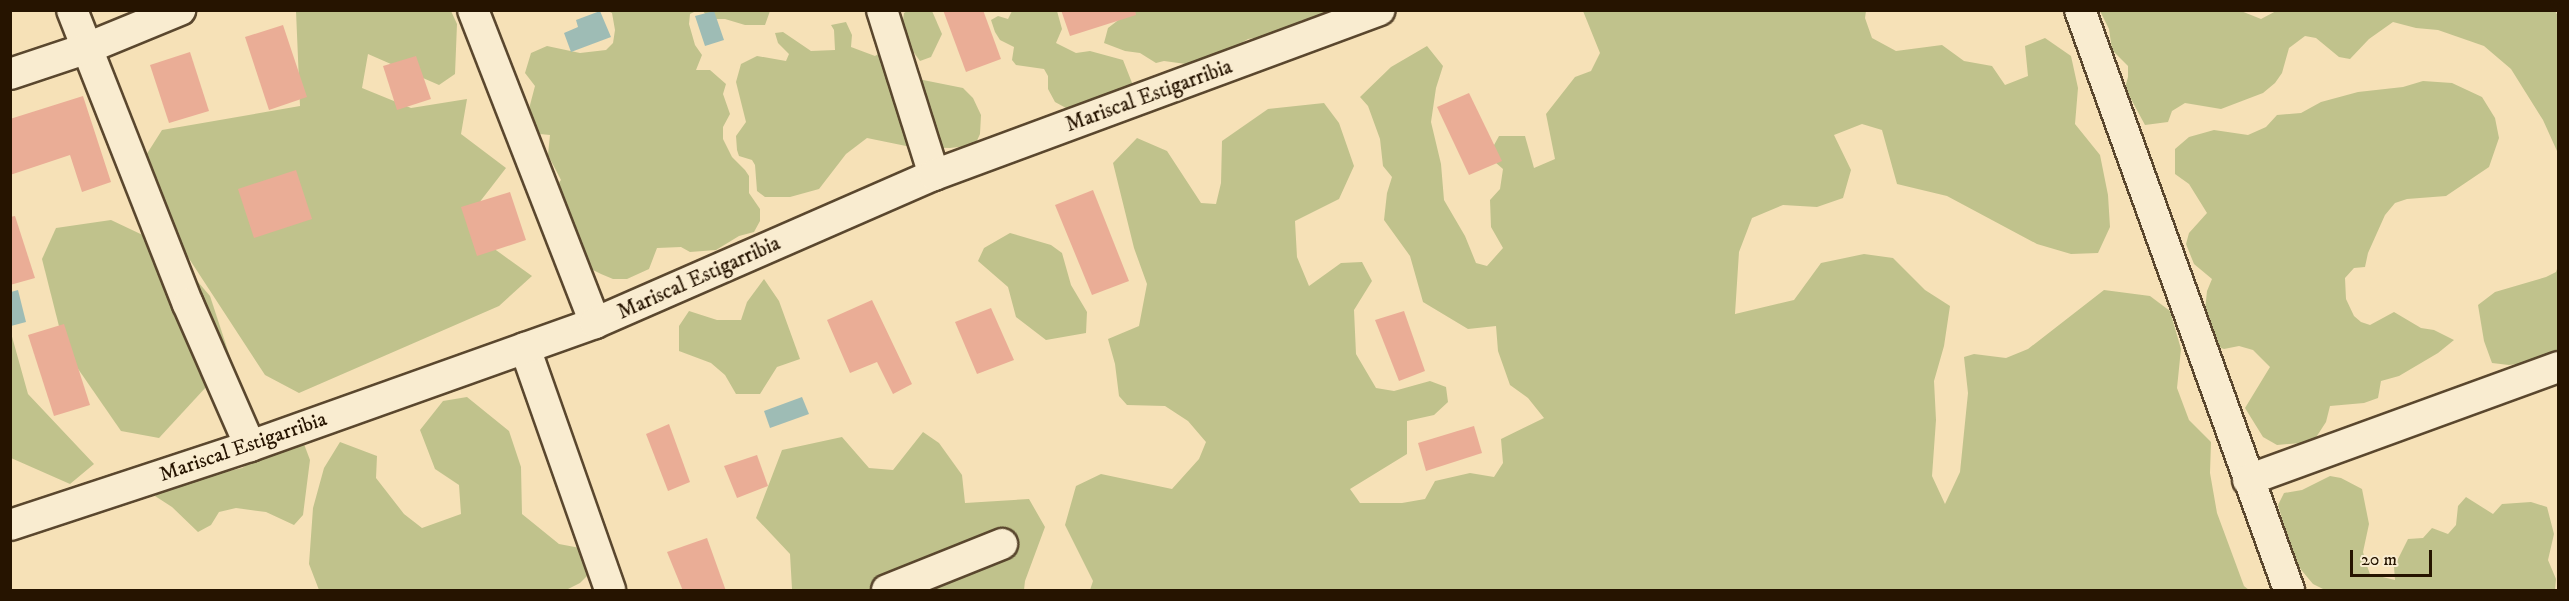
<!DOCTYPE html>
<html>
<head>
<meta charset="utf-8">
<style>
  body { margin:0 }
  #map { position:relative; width:2569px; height:601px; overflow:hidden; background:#f6e1b7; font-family:"IM FELL DW Pica",serif }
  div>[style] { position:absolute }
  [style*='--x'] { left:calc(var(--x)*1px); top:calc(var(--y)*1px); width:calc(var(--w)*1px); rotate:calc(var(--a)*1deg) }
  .green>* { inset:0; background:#c0c28c }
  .water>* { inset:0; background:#9ebcb5 }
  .building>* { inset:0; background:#eaad96 }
  .roads { filter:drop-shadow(2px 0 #5a472e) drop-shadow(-2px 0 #5a472e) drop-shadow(0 2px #5a472e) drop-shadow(0 -2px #5a472e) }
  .minor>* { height:30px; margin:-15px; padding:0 15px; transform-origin:15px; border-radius:15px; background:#f9ecd0 }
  span { translate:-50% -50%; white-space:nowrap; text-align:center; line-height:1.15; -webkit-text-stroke:5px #f9ecd0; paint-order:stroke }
  .street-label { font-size:21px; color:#261400 }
  .frame { position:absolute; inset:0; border:12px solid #261400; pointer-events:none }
  .scale { position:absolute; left:2350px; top:550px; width:82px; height:27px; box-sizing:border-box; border:3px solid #261400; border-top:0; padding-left:8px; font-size:18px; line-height:21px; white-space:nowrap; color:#261400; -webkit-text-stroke:4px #f9ecd0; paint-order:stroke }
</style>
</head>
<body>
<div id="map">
  <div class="green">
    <i style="clip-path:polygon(909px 10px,932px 11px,942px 34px,931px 57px,920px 61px,909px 46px,903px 20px,904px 13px)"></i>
    <i style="clip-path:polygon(2278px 10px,2555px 11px,2558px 16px,2558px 165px,2557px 151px,2543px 120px,2511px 69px,2484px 46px,2438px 30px,2416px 28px,2393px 22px,2369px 39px,2350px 59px,2339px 57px,2316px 38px,2305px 36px,2289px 48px,2282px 73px,2275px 83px,2263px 93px,2221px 109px,2185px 103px,2172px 111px,2168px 122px,2145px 125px,2125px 88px,2128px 77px,2128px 66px,2112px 50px,2109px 29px,2100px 11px,2241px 11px,2261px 19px)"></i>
    <i style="clip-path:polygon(296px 11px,451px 11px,457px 24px,455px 74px,439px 85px,368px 54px,362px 88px,411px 108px,467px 99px,461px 134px,506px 168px,472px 212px,475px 235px,532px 276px,499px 306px,299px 393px,265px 375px,156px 208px,143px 160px,162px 130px,300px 106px)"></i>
    <i style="clip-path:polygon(608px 11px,696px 11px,690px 14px,689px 24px,695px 45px,702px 55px,696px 70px,710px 70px,726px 84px,723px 94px,730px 114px,723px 127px,723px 139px,732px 157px,745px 170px,749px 176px,749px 193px,760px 209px,760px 221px,754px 232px,739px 236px,716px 250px,690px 252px,681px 247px,657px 248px,649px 269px,627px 279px,613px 279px,601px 274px,593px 270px,582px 254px,553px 190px,561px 180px,548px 155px,550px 135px,540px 134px,528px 123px,530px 105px,535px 86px,525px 73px,531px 53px,547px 46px,580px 53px,606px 50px,613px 43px,615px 30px,612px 13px)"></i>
    <i style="clip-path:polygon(703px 11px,770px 11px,765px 25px,745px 25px,725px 19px,709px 19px)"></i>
    <i style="clip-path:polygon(1012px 11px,1057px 11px,1062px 29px,1056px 43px,1076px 53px,1090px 51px,1123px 60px,1136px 93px,1107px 103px,1091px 99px,1066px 108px,1055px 102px,1048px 89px,1048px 76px,1044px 69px,1016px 65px,1012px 60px,1014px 47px,1000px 40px,995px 32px,991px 20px,998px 16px,1008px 19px)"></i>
    <i style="clip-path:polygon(1119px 11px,1336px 11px,1309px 20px,1302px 20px,1279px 34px,1248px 39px,1235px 47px,1229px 58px,1205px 58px,1186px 64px,1164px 61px,1156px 63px,1140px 53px,1125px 51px,1104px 43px,1108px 28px,1121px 18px)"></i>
    <i style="clip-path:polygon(1583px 11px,1866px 11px,1865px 18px,1872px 38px,1896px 51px,1942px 45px,1964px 61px,1992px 66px,2005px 85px,2028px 76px,2025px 46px,2045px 38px,2071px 56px,2078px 88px,2075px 124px,2100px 155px,2108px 195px,2110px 227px,2098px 253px,2071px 254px,2037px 244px,1947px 196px,1897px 184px,1882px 130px,1862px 124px,1834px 135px,1851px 170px,1843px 198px,1817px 207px,1783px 205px,1752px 218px,1739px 252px,1735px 314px,1794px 300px,1821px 263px,1864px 254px,1893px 258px,1925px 290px,1950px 306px,1944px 346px,1934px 381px,1936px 420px,1932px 476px,1945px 504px,1960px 472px,1968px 393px,1964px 357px,1974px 354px,2006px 358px,2028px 349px,2104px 290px,2150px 296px,2170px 311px,2181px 349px,2177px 388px,2189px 420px,2211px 442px,2210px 473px,2217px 513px,2244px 586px,2249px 590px,1090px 590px,1093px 581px,1065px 525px,1076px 486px,1101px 474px,1172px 489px,1199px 459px,1206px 442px,1188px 421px,1165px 406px,1127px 405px,1119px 396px,1115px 364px,1108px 339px,1139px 326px,1147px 284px,1134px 248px,1113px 163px,1137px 138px,1167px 151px,1201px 203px,1216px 204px,1221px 183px,1222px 141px,1268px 109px,1324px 103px,1339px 123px,1354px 166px,1339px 199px,1295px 221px,1297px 257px,1309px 286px,1341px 263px,1362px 262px,1372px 281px,1354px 310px,1356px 354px,1376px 388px,1394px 391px,1430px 381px,1446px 387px,1448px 402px,1434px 415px,1407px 421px,1407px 454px,1350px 489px,1360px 503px,1402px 503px,1425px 499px,1435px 481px,1470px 473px,1494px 477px,1503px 463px,1501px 439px,1544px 418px,1528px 398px,1510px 385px,1498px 351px,1496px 326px,1468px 329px,1423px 302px,1410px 256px,1384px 220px,1387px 193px,1392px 177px,1383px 166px,1380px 139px,1368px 106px,1360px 97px,1391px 67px,1427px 46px,1443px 66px,1436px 88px,1431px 122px,1441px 164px,1444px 200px,1465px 236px,1476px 263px,1487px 266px,1503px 248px,1491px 227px,1490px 200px,1500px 189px,1503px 169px,1488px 156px,1499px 136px,1525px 136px,1534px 168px,1555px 159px,1546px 114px,1575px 77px,1591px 71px,1600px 53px)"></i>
    <i style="clip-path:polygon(846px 22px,852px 35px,851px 47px,875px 56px,883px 51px,918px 79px,963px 88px,973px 98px,981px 115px,980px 134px,975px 145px,950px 148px,911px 147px,867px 138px,846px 154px,819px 189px,790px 197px,765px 197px,757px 191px,755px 165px,752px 160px,739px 156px,737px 150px,736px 136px,746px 122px,736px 82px,741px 64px,757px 56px,786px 61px,789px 54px,778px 43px,775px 33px,783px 32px,811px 51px,835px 50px,834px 30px,831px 25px)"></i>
    <i style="clip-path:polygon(2423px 81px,2452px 83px,2482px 97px,2495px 118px,2499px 138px,2489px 167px,2446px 196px,2407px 199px,2395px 203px,2385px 215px,2368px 253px,2365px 267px,2354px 268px,2345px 278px,2346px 299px,2354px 316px,2361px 322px,2370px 325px,2394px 312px,2421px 328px,2434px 330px,2454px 340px,2438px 353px,2399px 376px,2381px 381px,2378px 398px,2364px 403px,2330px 406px,2326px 422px,2313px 442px,2277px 445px,2263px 437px,2245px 408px,2270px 367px,2253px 350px,2239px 346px,2224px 349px,2208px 343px,2204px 320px,2207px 291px,2212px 279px,2194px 264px,2186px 244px,2189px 233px,2207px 213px,2189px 184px,2175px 174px,2175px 149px,2189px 137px,2214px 130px,2248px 135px,2266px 127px,2277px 115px,2301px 113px,2321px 102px,2358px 92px,2403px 87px)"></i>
    <i style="clip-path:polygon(111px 220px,168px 247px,210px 296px,231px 360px,159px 438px,121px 431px,65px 350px,42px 259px,56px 228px)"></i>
    <i style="clip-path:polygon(1010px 233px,1051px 245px,1062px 253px,1071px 285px,1087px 312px,1086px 333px,1046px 340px,1016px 317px,1008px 287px,978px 261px,984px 248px)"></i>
    <i style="clip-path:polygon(2558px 266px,2558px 359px,2509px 365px,2492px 363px,2484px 341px,2478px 305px,2495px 292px,2546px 277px,2556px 272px)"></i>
    <i style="clip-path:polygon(764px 279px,779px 301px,800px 359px,777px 367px,760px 394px,736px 394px,725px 375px,711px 363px,679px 351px,679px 326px,689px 311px,717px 320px,741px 320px,747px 302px)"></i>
    <i style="clip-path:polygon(11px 333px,28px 394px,94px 464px,70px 484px,11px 458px)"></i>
    <i style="clip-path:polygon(467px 397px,509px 431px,521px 467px,522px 514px,559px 544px,580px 548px,600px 563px,580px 583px,566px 590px,319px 590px,309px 564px,313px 508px,324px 468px,340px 442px,377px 456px,376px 478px,404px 514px,422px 528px,461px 514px,459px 485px,435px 469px,420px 430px,443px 401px)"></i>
    <i style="clip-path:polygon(923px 432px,939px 443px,962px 475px,965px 503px,1029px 499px,1045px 527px,1025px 581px,1024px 590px,789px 590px,792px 589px,790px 554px,756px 518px,782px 450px,842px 437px,869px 468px,893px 470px)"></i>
    <i style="clip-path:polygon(301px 436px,310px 460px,303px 515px,294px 525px,266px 512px,236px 508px,219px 512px,211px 525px,198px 532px,172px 507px,155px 496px,181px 471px,200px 462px,220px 473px,242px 468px,278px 445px)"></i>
    <i style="clip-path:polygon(2330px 476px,2341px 478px,2362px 489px,2369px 524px,2363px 552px,2367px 566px,2370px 574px,2395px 580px,2394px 567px,2408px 539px,2423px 538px,2432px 528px,2448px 534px,2456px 525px,2458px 506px,2466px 497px,2493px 514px,2502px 504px,2531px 502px,2547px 507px,2554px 534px,2548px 560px,2556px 579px,2555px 590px,2325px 590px,2313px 584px,2298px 566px,2291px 550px,2278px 505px,2284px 493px,2302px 490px)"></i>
  </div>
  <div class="water">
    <i style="clip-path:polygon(600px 11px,611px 37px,571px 52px,564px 33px,578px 27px,576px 20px)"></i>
    <i style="clip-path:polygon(714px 11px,724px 40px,705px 46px,695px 16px)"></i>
    <i style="clip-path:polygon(18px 290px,26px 322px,11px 326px,11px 292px)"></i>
    <i style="clip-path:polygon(802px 397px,809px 414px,770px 428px,764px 411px)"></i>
  </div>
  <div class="building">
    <i style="clip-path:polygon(943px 10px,983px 10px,1001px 59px,966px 72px)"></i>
    <i style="clip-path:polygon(1061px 10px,1135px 10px,1136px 15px,1070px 36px)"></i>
    <i style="clip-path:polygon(283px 25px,307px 97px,269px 110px,245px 37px)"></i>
    <i style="clip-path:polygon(190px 52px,209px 111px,169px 123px,150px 65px)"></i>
    <i style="clip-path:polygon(416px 56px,431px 99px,397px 110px,383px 66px)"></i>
    <i style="clip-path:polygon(1469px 93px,1502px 161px,1469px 175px,1437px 107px)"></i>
    <i style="clip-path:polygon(83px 96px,111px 182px,82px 192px,70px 155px,10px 175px,10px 119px)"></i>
    <i style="clip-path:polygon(296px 170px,312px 219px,254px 238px,238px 189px)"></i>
    <i style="clip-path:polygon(1093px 190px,1129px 281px,1092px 295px,1055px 205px)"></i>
    <i style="clip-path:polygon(510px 192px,526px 240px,477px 256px,461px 207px)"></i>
    <i style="clip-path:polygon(15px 216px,35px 278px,10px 285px,10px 217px)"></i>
    <i style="clip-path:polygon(872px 300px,912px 384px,893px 394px,877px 362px,850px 373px,827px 320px)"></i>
    <i style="clip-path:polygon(991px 308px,1014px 360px,977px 374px,955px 322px)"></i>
    <i style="clip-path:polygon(1404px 311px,1425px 371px,1399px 381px,1375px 320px)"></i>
    <i style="clip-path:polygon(64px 324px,90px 405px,54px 416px,28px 335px)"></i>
    <i style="clip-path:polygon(669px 424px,690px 482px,668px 491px,646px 434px)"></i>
    <i style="clip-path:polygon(1474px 426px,1482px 453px,1426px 471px,1418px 443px)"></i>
    <i style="clip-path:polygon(757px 455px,768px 486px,737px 498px,724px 466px)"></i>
    <i style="clip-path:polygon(707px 538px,726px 591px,683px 591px,667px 552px)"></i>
  </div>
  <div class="roads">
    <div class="minor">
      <i style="--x:72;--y:10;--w:316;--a:68.5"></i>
      <i style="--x:188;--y:304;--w:155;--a:66.4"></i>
      <i style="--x:473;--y:10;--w:336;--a:68.7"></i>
      <i style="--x:882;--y:10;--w:173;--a:72.5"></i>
      <i style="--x:2080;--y:10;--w:617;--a:70.18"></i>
      <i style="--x:10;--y:74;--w:79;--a:-18.4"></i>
      <i style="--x:85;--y:49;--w:103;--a:-22.3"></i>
      <i style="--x:525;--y:348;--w:256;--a:70.6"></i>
      <i style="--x:2248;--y:480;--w:330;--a:-20"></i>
      <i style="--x:10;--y:525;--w:253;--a:-18.2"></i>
      <i style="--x:250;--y:446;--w:366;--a:-19.6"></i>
      <i style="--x:595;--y:323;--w:370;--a:-23.6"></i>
      <i style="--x:934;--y:175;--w:475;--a:-20.3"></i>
      <i style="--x:887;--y:590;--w:124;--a:-21.8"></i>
    </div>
  </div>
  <div class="street-label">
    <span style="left:1149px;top:96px;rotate:-20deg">Mariscal Estigarribia</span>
    <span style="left:699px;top:278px;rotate:-24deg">Mariscal Estigarribia</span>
    <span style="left:243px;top:447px;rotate:-19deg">Mariscal Estigarribia</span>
  </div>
  <div class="frame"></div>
  <div class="scale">20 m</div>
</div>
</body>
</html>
